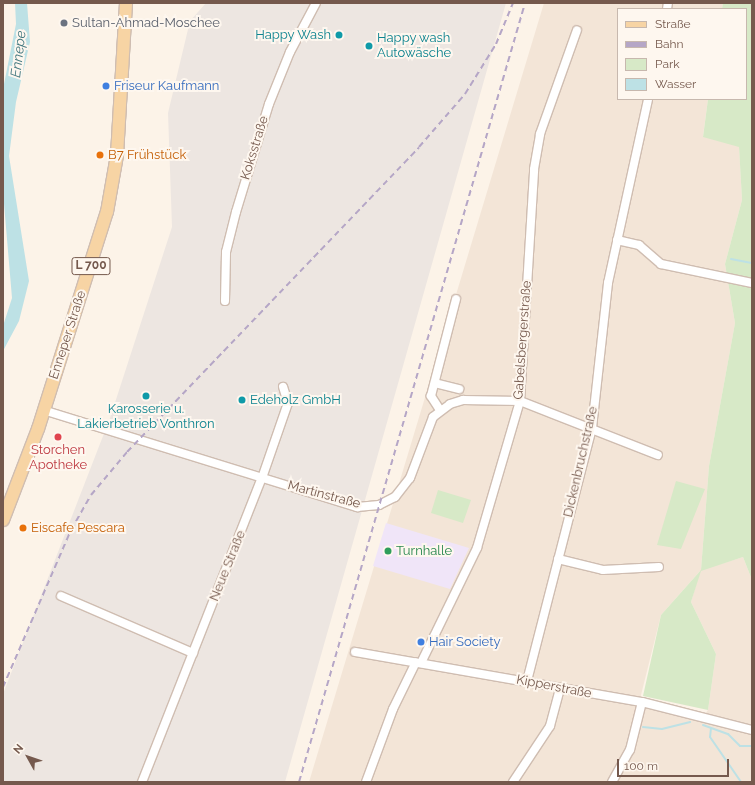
<!DOCTYPE html>
<html>
<head>
<meta charset="utf-8">
<style>
  body { margin:0 }
  #map { position:relative; width:755px; height:785px; overflow:hidden; background:#fcf3e8; font-family:Raleway,sans-serif }
  div>[style] { position:absolute }
  [style*='--x'] { left:calc(var(--x)*1px); top:calc(var(--y)*1px); width:calc(var(--w)*1px); rotate:calc(var(--a)*1deg) }
  .residential>* { inset:0; background:#f3e5d7 }
  .industrial>* { inset:0; background:#ede6e1 }
  .education>* { inset:0; background:#f0e5f8 }
  .green>* { inset:0; background:#d7e9c7 }
  .water>* { inset:0; background:#bde1e5 }
  .stream>* { height:2px; margin:-1px; padding:0 1px; transform-origin:1px; border-radius:1px; background:#bde1e5 }
  .roads { filter:drop-shadow(1px 0 #cfbdb1) drop-shadow(-1px 0 #cfbdb1) drop-shadow(0 1px #cfbdb1) drop-shadow(0 -1px #cfbdb1) }
  .street>* { height:8px; margin:-4px; padding:0 4px; transform-origin:4px; border-radius:4px; background:#fff }
  .primary>* { height:12px; margin:-6px; padding:0 6px; transform-origin:6px; border-radius:6px; background:#f7d4a4 }
  .rail>* { height:2px; margin-top:-1px; transform-origin:0; background:repeating-linear-gradient(90deg,#b5a6c6 0 6px,transparent 0 10px) }
  .dots>* { width:11px; height:11px; translate:-50% -50%; box-sizing:border-box; border:2px solid #fef7ef; border-radius:50% }
  span { translate:-50% -50%; white-space:nowrap; text-align:center; line-height:1.15; -webkit-text-stroke:4px #fef7ef; paint-order:stroke }
  .shield-label span { padding:1px 3px; background:#fef7ef; border:1px solid; border-radius:3px; -webkit-text-stroke-width:0 }
  .shield-label { font-size:12px; color:#75594d; font-weight:700 }
  .worship-label { font-size:13px; color:#5b616d }
  .left { translate:0 -50%; text-align:left }
  .culture-label { font-size:13px; color:#0d838f }
  .right { translate:-100% -50%; text-align:right }
  .shop-label { font-size:13px; color:#366cbe }
  .street-label { font-size:13px; color:#75594d }
  .food-label { font-size:13px; color:#c56008 }
  .health-label { font-size:13px; color:#be3a42 }
  .leisure-label { font-size:13px; color:#27864d }
  .water-label { font-size:14px; color:#447980; font-style:italic }
  .frame { position:absolute; inset:0; border:4px solid #75594d; pointer-events:none }
  .legend { position:absolute; left:617px; top:8px; width:130px; height:92px; box-sizing:border-box; background:#fef7ef; border:1px solid #c7b8ae; margin:0; padding:5px 7px; list-style:none; font-size:12px; color:#75594d }
  .legend li { display:flex; align-items:center; gap:8px; height:20px }
  .legend b { width:20px; border:1px solid #c7b8ae }
  .north { position:absolute; left:8px; top:737px; width:40px; height:40px; -webkit-text-stroke:3px #fef7ef; paint-order:stroke; rotate:310deg; font-size:11px; font-weight:700; line-height:16px; text-align:center; color:#75594d }
  .north::after { content:''; display:block; margin:auto; width:14px; height:18px; background:#75594d; clip-path:polygon(50% 0,100% 100%,50% 72%,0 100%) }
  .scale { position:absolute; left:617px; top:759px; width:112px; height:18px; box-sizing:border-box; border:2px solid #75594d; border-top:0; padding-left:5px; font-size:12px; line-height:14px; white-space:nowrap; color:#75594d; -webkit-text-stroke:3px #fef7ef; paint-order:stroke }
</style>
</head>
<body>
<div id="map">
  <div class="residential">
    <i style="clip-path:polygon(evenodd,544px 3px,723px 3px,722px 9px,618px 9px,618px 99px,708px 99px,703px 136px,739px 146px,742px 200px,725px 264px,735px 323px,709px 466px,701px 570px,743px 557px,752px 580px,752px 782px,309px 782px,544px 3px,700px 571px,691px 602px,716px 654px,708px 710px,701px 719px,639px 703px,661px 615px,700px 571px)"></i>
  </div>
  <div class="industrial">
    <i style="clip-path:polygon(206px 3px,506px 3px,285px 782px,3px 782px,3px 694px,110px 418px,172px 227px,168px 113px,190px 21px)"></i>
  </div>
  <div class="education">
    <i style="clip-path:polygon(386px 523px,469px 548px,450px 589px,373px 566px)"></i>
  </div>
  <div class="green">
    <i style="clip-path:polygon(723px 3px,752px 3px,752px 580px,743px 557px,701px 571px,691px 602px,716px 654px,708px 710px,643px 696px,661px 615px,701px 570px,709px 466px,735px 323px,725px 264px,742px 200px,739px 147px,703px 137px,708px 99px,746px 99px,746px 9px,722px 9px)"></i>
    <i style="clip-path:polygon(676px 481px,705px 489px,681px 549px,657px 545px)"></i>
    <i style="clip-path:polygon(438px 490px,471px 500px,463px 523px,431px 513px)"></i>
  </div>
  <div class="water">
    <i style="clip-path:polygon(15px 3px,27px 3px,30px 42px,16px 102px,9px 156px,29px 281px,19px 321px,3px 351px,3px 326px,12px 298px,3px 192px,3px 89px,16px 24px)"></i>
  </div>
  <div class="stream">
    <i style="--x:731;--y:259;--w:21;--a:11"></i>
    <i style="--x:703;--y:725;--w:27;--a:20"></i>
    <i style="--x:728;--y:734;--w:17;--a:45"></i>
    <i style="--x:740;--y:746;--w:12;--a:0"></i>
    <i style="--x:643;--y:727;--w:19;--a:6"></i>
    <i style="--x:662;--y:729;--w:29;--a:-14"></i>
    <i style="--x:711;--y:728;--w:9;--a:96"></i>
    <i style="--x:710;--y:737;--w:55;--a:55.4"></i>
  </div>
  <div class="roads">
    <div class="street">
      <i style="--x:667;--y:9;--w:6;--a:-81"></i>
      <i style="--x:617;--y:240;--w:23;--a:13"></i>
      <i style="--x:639;--y:245;--w:29;--a:41"></i>
      <i style="--x:661;--y:264;--w:93;--a:11.8"></i>
      <i style="--x:225;--y:301;--w:49;--a:-88.8"></i>
      <i style="--x:226;--y:252;--w:41;--a:-76"></i>
      <i style="--x:236;--y:212;--w:113;--a:-73"></i>
      <i style="--x:269;--y:104;--w:56;--a:-68"></i>
      <i style="--x:290;--y:52;--w:55;--a:-62"></i>
      <i style="--x:435;--y:383;--w:25;--a:14"></i>
      <i style="--x:43;--y:410;--w:329;--a:17.2"></i>
      <i style="--x:357;--y:507;--w:22;--a:-5"></i>
      <i style="--x:379;--y:505;--w:18;--a:-27"></i>
      <i style="--x:395;--y:497;--w:24;--a:-52"></i>
      <i style="--x:410;--y:478;--w:65;--a:-69.3"></i>
      <i style="--x:433;--y:417;--w:21;--a:-37"></i>
      <i style="--x:450;--y:404;--w:14;--a:-17"></i>
      <i style="--x:463;--y:400;--w:57;--a:1"></i>
      <i style="--x:520;--y:401;--w:148;--a:21.4"></i>
      <i style="--x:440;--y:410;--w:17;--a:-123"></i>
      <i style="--x:431;--y:396;--w:100;--a:-75.5"></i>
      <i style="--x:558;--y:559;--w:46;--a:13.7"></i>
      <i style="--x:603;--y:570;--w:56;--a:-3.1"></i>
      <i style="--x:61;--y:596;--w:144;--a:23.4"></i>
      <i style="--x:355;--y:652;--w:291;--a:9.9"></i>
      <i style="--x:642;--y:702;--w:114;--a:14.3"></i>
      <i style="--x:421;--y:663;--w:128;--a:-64"></i>
      <i style="--x:477;--y:548;--w:153;--a:-73.7"></i>
      <i style="--x:520;--y:401;--w:232;--a:-86.5"></i>
      <i style="--x:534;--y:169;--w:36;--a:-80"></i>
      <i style="--x:540;--y:134;--w:110;--a:-70.4"></i>
      <i style="--x:527;--y:681;--w:261;--a:-75.6"></i>
      <i style="--x:592;--y:428;--w:146;--a:-83.7"></i>
      <i style="--x:608;--y:283;--w:188;--a:-77.7"></i>
      <i style="--x:142;--y:782;--w:327;--a:-68.5"></i>
      <i style="--x:262;--y:478;--w:79;--a:-70.9"></i>
      <i style="--x:288;--y:403;--w:17;--a:-107"></i>
      <i style="--x:366;--y:782;--w:78;--a:-69.7"></i>
      <i style="--x:393;--y:709;--w:52;--a:-63.9"></i>
      <i style="--x:513;--y:782;--w:67;--a:-56.5"></i>
      <i style="--x:550;--y:726;--w:38;--a:-75"></i>
      <i style="--x:612;--y:782;--w:37;--a:-61"></i>
      <i style="--x:630;--y:750;--w:49;--a:-76"></i>
    </div>
    <div class="primary">
      <i style="--x:3;--y:520;--w:97;--a:-69"></i>
      <i style="--x:38;--y:429;--w:228;--a:-72.4"></i>
      <i style="--x:107;--y:212;--w:58;--a:-80"></i>
      <i style="--x:117;--y:155;--w:152;--a:-86.6"></i>
    </div>
  </div>
  <div class="rail">
    <i style="--x:3;--y:687;--w:171;--a:-66.6"></i>
    <i style="--x:71;--y:530;--w:40;--a:-60.3"></i>
    <i style="--x:91;--y:495;--w:56;--a:-50.1"></i>
    <i style="--x:127;--y:452;--w:422;--a:-46.2"></i>
    <i style="--x:419;--y:147;--w:70;--a:-49"></i>
    <i style="--x:465;--y:94;--w:59;--a:-58.2"></i>
    <i style="--x:496;--y:44;--w:44;--a:-67.5"></i>
    <i style="--x:299;--y:782;--w:811;--a:-73.82"></i>
  </div>
  <div class="dots">
    <i style="left:64px;top:23px;background:#6b7280"></i>
    <i style="left:339px;top:35px;background:#0f9aa8"></i>
    <i style="left:369px;top:46px;background:#0f9aa8"></i>
    <i style="left:106px;top:86px;background:#3f7fe0"></i>
    <i style="left:100px;top:155px;background:#e8710a"></i>
    <i style="left:146px;top:396px;background:#0f9aa8"></i>
    <i style="left:242px;top:400px;background:#0f9aa8"></i>
    <i style="left:58px;top:437px;background:#e0444e"></i>
    <i style="left:23px;top:528px;background:#e8710a"></i>
    <i style="left:388px;top:551px;background:#2e9e5b"></i>
    <i style="left:421px;top:642px;background:#3f7fe0"></i>
  </div>
  <div class="shield-label">
    <span style="left:91px;top:266px">L 700</span>
  </div>
  <div class="worship-label">
    <span class="left" style="left:72px;top:23px">Sultan-Ahmad-Moschee</span>
  </div>
  <div class="culture-label">
    <span class="right" style="left:331px;top:35px">Happy Wash</span>
    <span class="left" style="left:377px;top:46px">Happy wash<br>Autowäsche</span>
    <span class="left" style="left:250px;top:400px">Edeholz GmbH</span>
    <span style="left:146px;top:417px">Karosserie u.<br>Lakierbetrieb Vonthron</span>
  </div>
  <div class="shop-label">
    <span class="left" style="left:114px;top:86px">Friseur Kaufmann</span>
    <span class="left" style="left:429px;top:642px">Hair Society</span>
  </div>
  <div class="street-label">
    <span style="left:255px;top:148px;rotate:-73deg">Koksstraße</span>
    <span style="left:68px;top:335px;rotate:-72deg">Enneper Straße</span>
    <span style="left:523px;top:340px;rotate:-86deg">Gabelsbergerstraße</span>
    <span style="left:581px;top:462px;rotate:-77deg">Dickenbruchstraße</span>
    <span style="left:324px;top:495px;rotate:15deg">Martinstraße</span>
    <span style="left:228px;top:566px;rotate:-68deg">Neue Straße</span>
    <span style="left:554px;top:687px;rotate:11deg">Kipperstraße</span>
  </div>
  <div class="food-label">
    <span class="left" style="left:108px;top:155px">B7 Frühstück</span>
    <span class="left" style="left:31px;top:528px">Eiscafe Pescara</span>
  </div>
  <div class="health-label">
    <span style="left:58px;top:458px">Storchen<br>Apotheke</span>
  </div>
  <div class="leisure-label">
    <span class="left" style="left:396px;top:551px">Turnhalle</span>
  </div>
  <div class="water-label">
    <span style="left:18px;top:54px;rotate:-83deg">Ennepe</span>
  </div>
  <div class="frame"></div>
  <ul class="legend">
  <li><b style="height:5px;background:#f7d4a4"></b>Straße</li>
  <li><b style="height:5px;background:#b5a6c6"></b>Bahn</li>
  <li><b style="height:11px;background:#d7e9c7"></b>Park</li>
  <li><b style="height:11px;background:#bde1e5"></b>Wasser</li>
  </ul>
  <div class="north">N</div>
  <div class="scale">100 m</div>
</div>
</body>
</html>
